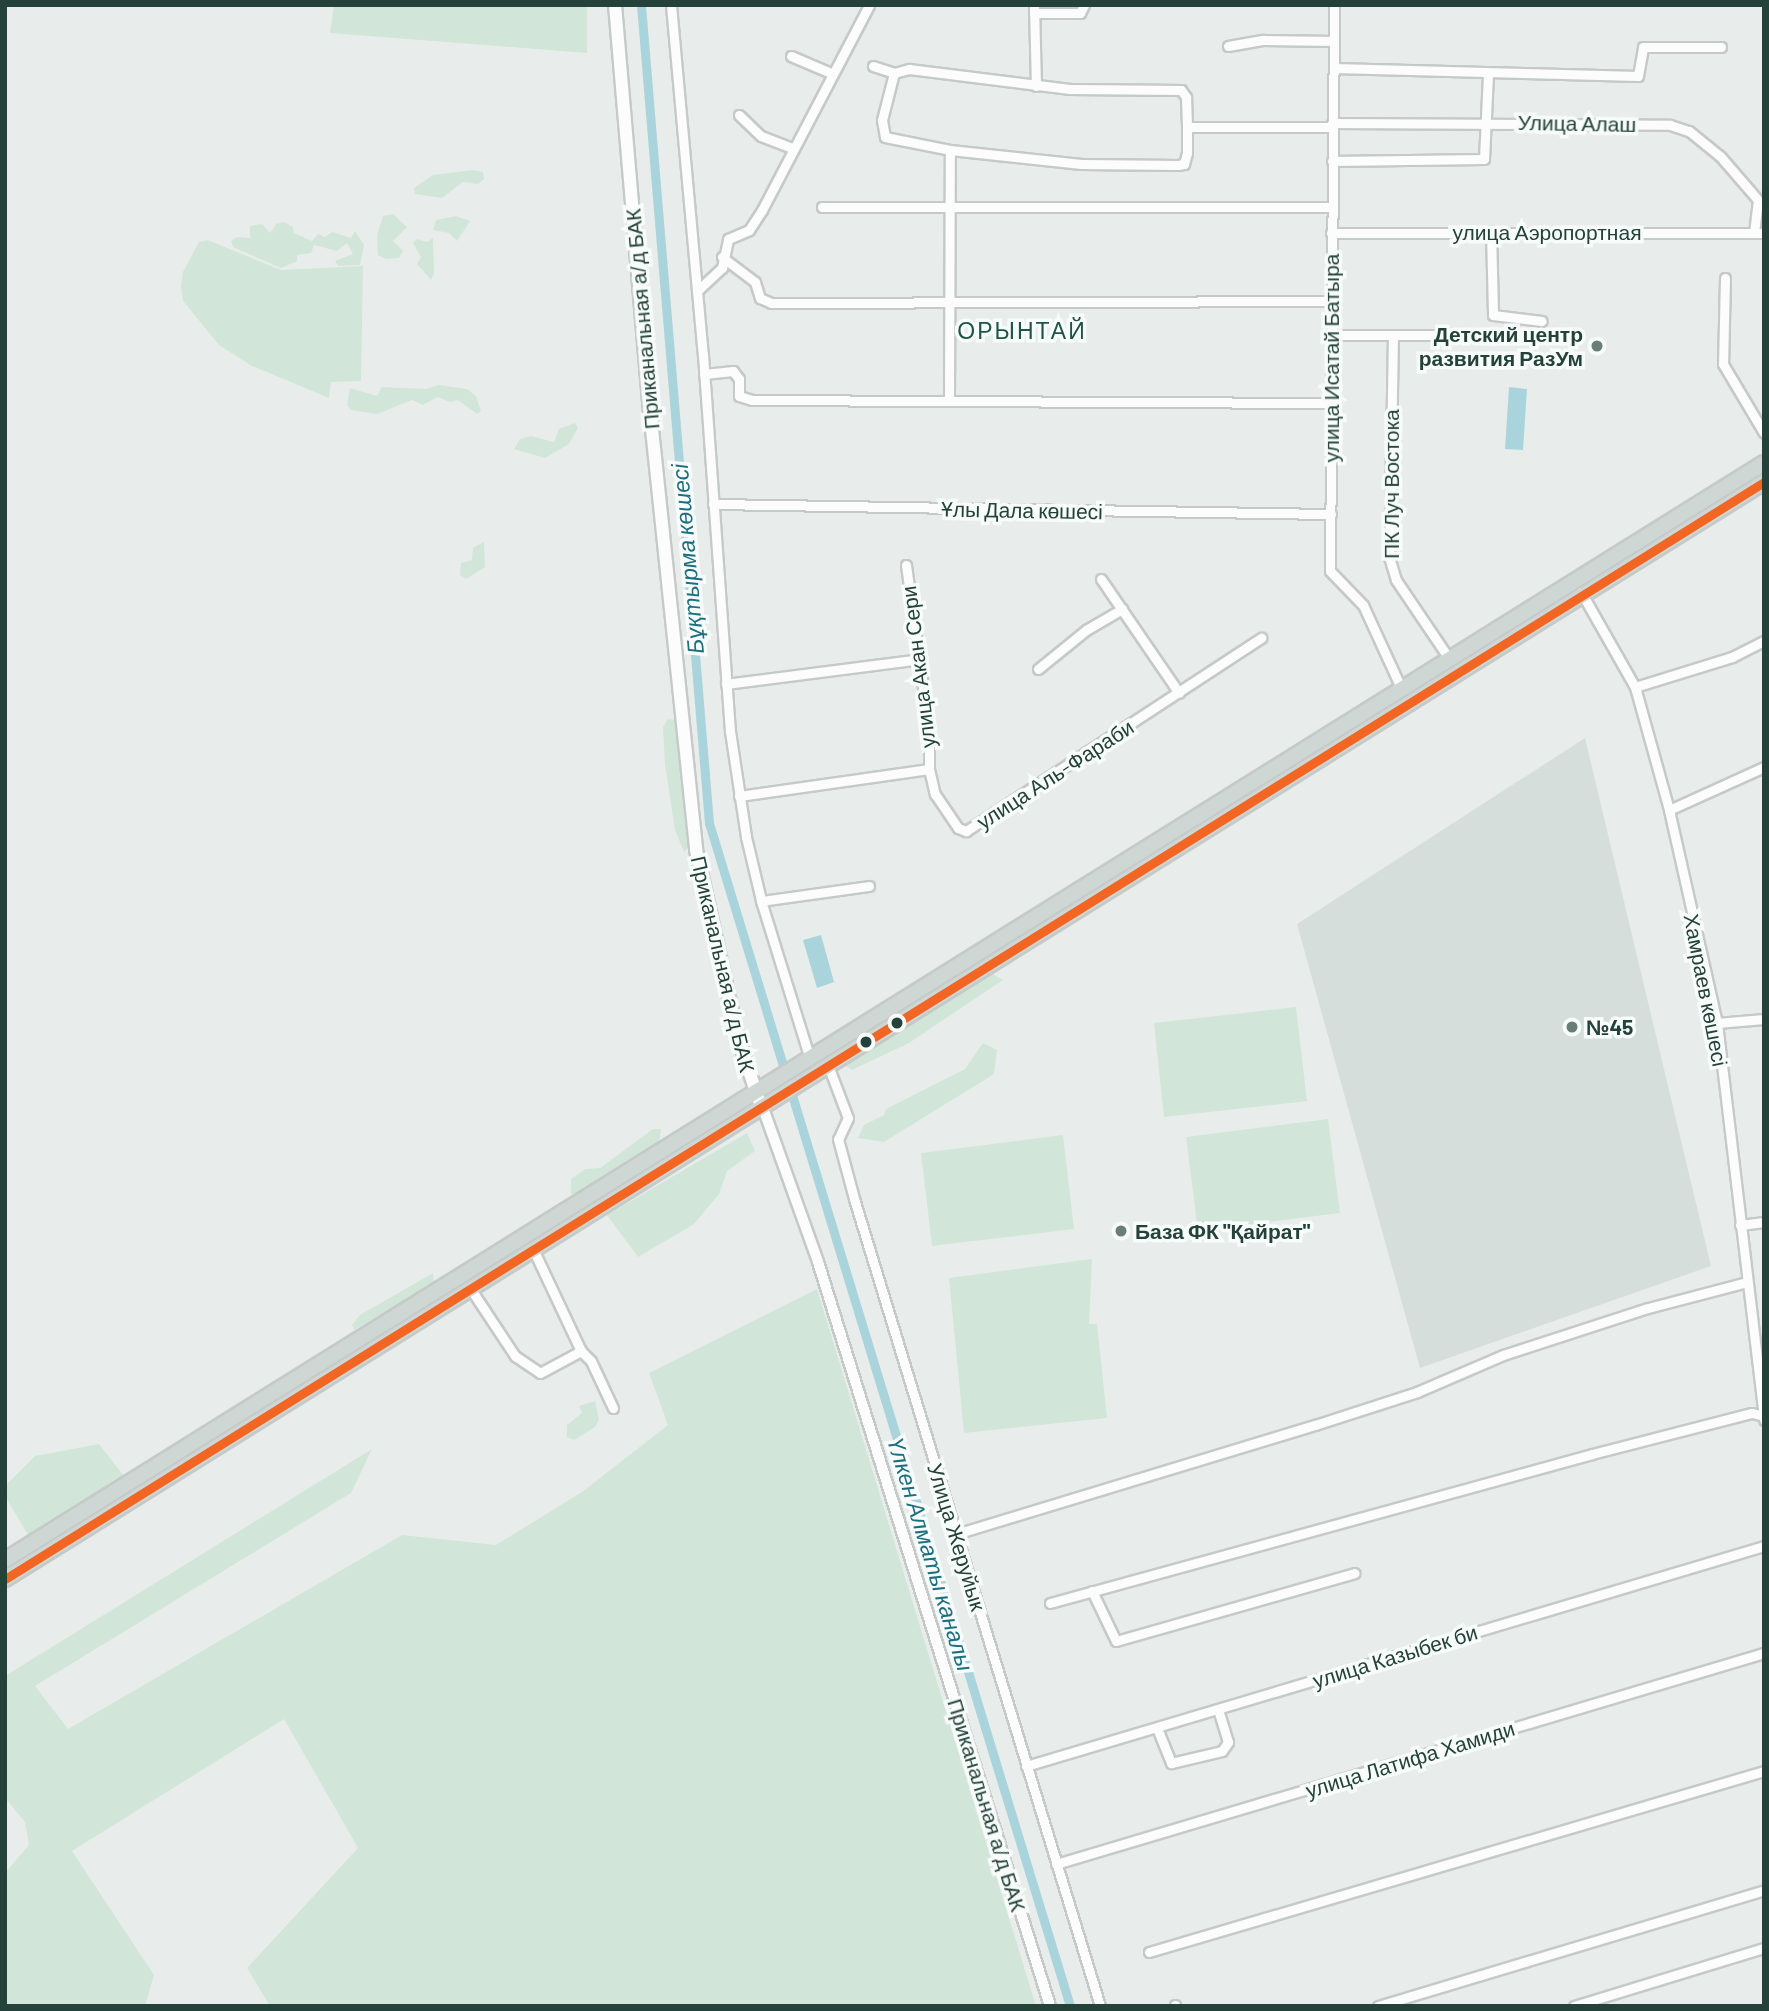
<!DOCTYPE html>
<html>
<head>
<meta charset="utf-8">
<style>
  body { margin:0 }
  #map { position:relative; width:1769px; height:2011px; overflow:hidden; background:#e8edeb; font-family:Barlow,sans-serif }
  div>[style] { position:absolute }
  [style*='--x'] { left:calc(var(--x)*1px); top:calc(var(--y)*1px); width:calc(var(--w)*1px); rotate:calc(var(--a)*1deg) }
  .built>* { inset:0; background:#d6dedb }
  .green>* { inset:0; background:#d1e6d8 }
  .water>* { inset:0; background:#a9d4db }
  .canal>* { height:9px; margin:-4.5px; padding:0 4.5px; transform-origin:4.5px; border-radius:4.5px; background:#a9d4db }
  .roads { filter:drop-shadow(2px 0 #c5cac8) drop-shadow(-2px 0 #c5cac8) drop-shadow(0 2px #c5cac8) drop-shadow(0 -2px #c5cac8) }
  .minor>* { height:9px; margin:-4.5px; padding:0 4.5px; transform-origin:4.5px; border-radius:4.5px; background:#fcfcfc }
  .tertiary>* { height:10px; margin:-5px; padding:0 5px; transform-origin:5px; border-radius:5px; background:#fcfcfc }
  .secondary>* { height:12px; margin:-6px; padding:0 6px; transform-origin:6px; border-radius:6px; background:#fcfcfc }
  .primary>* { height:14px; margin:-7px; padding:0 7px; transform-origin:7px; border-radius:7px; background:#cfd7d5 }
  .bus-1>* { height:9px; margin:-4.5px; padding:0 4.5px; transform-origin:4.5px; border-radius:4.5px; background:#f26522 }
  .dots>* { width:19px; height:19px; translate:-50% -50%; box-sizing:border-box; border:4px solid #f7fbf9; border-radius:50% }
  span { translate:-50% -50%; white-space:nowrap; text-align:center; line-height:1.15; -webkit-text-stroke:7px #f7fbf9; paint-order:stroke }
  .street-label { font-size:21px; color:#24423a }
  .poi-label { font-size:21px; color:#24423a; font-weight:700 }
  .right { translate:-100% -50%; text-align:right }
  .left { translate:0 -50%; text-align:left }
  .neighbourhood-label { font-size:23px; color:#1f5548; letter-spacing:2px }
  .water-label { font-size:23px; color:#1c6f80; font-style:italic }
  .frame { position:absolute; inset:0; border:7px solid #24423a; pointer-events:none }
</style>
</head>
<body>
<div id="map">
  <div class="built">
    <i style="clip-path:polygon(1585px 738px,1711px 1266px,1420px 1368px,1297px 924px)"></i>
  </div>
  <div class="green">
    <i style="clip-path:polygon(334px 5px,587px 5px,587px 53px,330px 33px)"></i>
    <i style="clip-path:polygon(473px 170px,483px 172px,484px 179px,478px 184px,463px 182px,442px 198px,415px 194px,414px 188px,433px 175px)"></i>
    <i style="clip-path:polygon(393px 214px,407px 227px,393px 241px,403px 251px,399px 258px,386px 259px,378px 255px,377px 235px,383px 216px)"></i>
    <i style="clip-path:polygon(456px 216px,470px 221px,457px 241px,449px 233px,433px 230px,436px 220px)"></i>
    <i style="clip-path:polygon(284px 222px,293px 227px,294px 233px,312px 241px,318px 234px,325px 237px,332px 232px,351px 238px,355px 231px,364px 245px,360px 265px,338px 266px,335px 261px,353px 254px,347px 243px,337px 251px,314px 245px,311px 253px,297px 255px,297px 261px,281px 268px,233px 247px,231px 241px,237px 237px,250px 238px,250px 226px,262px 224px,270px 233px,276px 224px)"></i>
    <i style="clip-path:polygon(433px 238px,434px 273px,431px 280px,417px 264px,421px 257px,413px 243px,417px 239px,427px 242px)"></i>
    <i style="clip-path:polygon(208px 240px,281px 270px,363px 266px,361px 381px,331px 382px,329px 398px,252px 366px,219px 345px,183px 301px,181px 287px,183px 272px,199px 242px)"></i>
    <i style="clip-path:polygon(439px 385px,467px 389px,476px 396px,481px 411px,477px 414px,458px 400px,450px 402px,437px 397px,423px 405px,412px 400px,377px 414px,351px 410px,347px 405px,350px 388px,377px 396px,382px 387px,426px 389px)"></i>
    <i style="clip-path:polygon(575px 423px,578px 428px,569px 444px,545px 458px,514px 449px,520px 439px,531px 436px,554px 442px,559px 429px)"></i>
    <i style="clip-path:polygon(484px 542px,485px 567px,466px 579px,460px 575px,461px 563px,472px 560px,473px 548px)"></i>
    <i style="clip-path:polygon(668px 719px,674px 720px,677px 728px,691px 845px,684px 852px,675px 830px,665px 764px,663px 727px)"></i>
    <i style="clip-path:polygon(1338px 737px,843px 1051px,841px 1047px,1336px 737px)"></i>
    <i style="clip-path:polygon(987px 971px,1003px 980px,909px 1043px,852px 1070px,845px 1065px,850px 1058px)"></i>
    <i style="clip-path:polygon(1296px 1007px,1307px 1101px,1164px 1117px,1154px 1023px)"></i>
    <i style="clip-path:polygon(983px 1043px,997px 1050px,994px 1074px,884px 1142px,858px 1138px,864px 1125px,884px 1115px,886px 1109px,965px 1069px)"></i>
    <i style="clip-path:polygon(1328px 1119px,1340px 1213px,1198px 1231px,1186px 1137px)"></i>
    <i style="clip-path:polygon(653px 1129px,661px 1129px,659px 1142px,648px 1154px,578px 1195px,571px 1194px,571px 1179px,585px 1169px,600px 1168px)"></i>
    <i style="clip-path:polygon(747px 1133px,755px 1151px,727px 1171px,719px 1194px,694px 1224px,638px 1257px,607px 1215px)"></i>
    <i style="clip-path:polygon(1063px 1135px,1074px 1229px,932px 1246px,921px 1153px)"></i>
    <i style="clip-path:polygon(1092px 1259px,1089px 1324px,1097px 1324px,1107px 1418px,964px 1433px,949px 1278px)"></i>
    <i style="clip-path:polygon(433px 1273px,434px 1283px,354px 1330px,352px 1325px,360px 1315px)"></i>
    <i style="clip-path:polygon(817px 1289px,1036px 2006px,270px 2006px,247px 1968px,358px 1848px,284px 1719px,72px 1851px,154px 1975px,145px 2006px,5px 2006px,5px 1873px,29px 1845px,25px 1822px,5px 1798px,5px 1676px,372px 1449px,351px 1493px,35px 1686px,68px 1729px,402px 1535px,496px 1545px,582px 1492px,668px 1425px,649px 1373px)"></i>
    <i style="clip-path:polygon(394px 1326px,396px 1329px,5px 1573px,5px 1566px)"></i>
    <i style="clip-path:polygon(595px 1401px,599px 1420px,595px 1427px,574px 1440px,567px 1437px,567px 1425px,582px 1413px,579px 1406px)"></i>
    <i style="clip-path:polygon(99px 1444px,124px 1476px,30px 1538px,5px 1496px,5px 1486px,35px 1456px)"></i>
  </div>
  <div class="water">
    <i style="clip-path:polygon(1509px 387px,1527px 389px,1523px 450px,1505px 449px)"></i>
    <i style="clip-path:polygon(821px 935px,834px 982px,817px 988px,803px 940px)"></i>
  </div>
  <div class="canal">
    <i style="--x:641;--y:5;--w:821;--a:85.25"></i>
    <i style="--x:709;--y:823;--w:1237;--a:73.03"></i>
  </div>
  <div class="roads">
    <div class="minor">
      <i style="--x:671;--y:5;--w:351;--a:84.8"></i>
      <i style="--x:703;--y:355;--w:377;--a:85.9"></i>
      <i style="--x:730;--y:731;--w:107;--a:81.4"></i>
      <i style="--x:746;--y:837;--w:69;--a:76.6"></i>
      <i style="--x:762;--y:904;--w:162;--a:72.8"></i>
      <i style="--x:1034;--y:5;--w:81;--a:88.6"></i>
      <i style="--x:1334;--y:5;--w:566;--a:90.4"></i>
      <i style="--x:1330;--y:571;--w:47;--a:45.9"></i>
      <i style="--x:1363;--y:605;--w:91;--a:65.4"></i>
      <i style="--x:1034;--y:13;--w:46;--a:0"></i>
      <i style="--x:1080;--y:13;--w:9;--a:-63"></i>
      <i style="--x:1228;--y:46;--w:36;--a:-10"></i>
      <i style="--x:1263;--y:40;--w:71;--a:0.8"></i>
      <i style="--x:791;--y:56;--w:43;--a:23"></i>
      <i style="--x:873;--y:66;--w:22;--a:18"></i>
      <i style="--x:894;--y:73;--w:16;--a:-15"></i>
      <i style="--x:909;--y:69;--w:162;--a:7.1"></i>
      <i style="--x:1070;--y:89;--w:111;--a:0.5"></i>
      <i style="--x:1181;--y:90;--w:9;--a:54"></i>
      <i style="--x:1186;--y:97;--w:30;--a:88"></i>
      <i style="--x:1334;--y:68;--w:304;--a:1.5"></i>
      <i style="--x:1638;--y:76;--w:29;--a:-80"></i>
      <i style="--x:1643;--y:47;--w:78;--a:0"></i>
      <i style="--x:894;--y:73;--w:49;--a:104.3"></i>
      <i style="--x:882;--y:120;--w:17;--a:80"></i>
      <i style="--x:885;--y:137;--w:66;--a:11.3"></i>
      <i style="--x:950;--y:150;--w:132;--a:6.1"></i>
      <i style="--x:1081;--y:164;--w:97;--a:0.6"></i>
      <i style="--x:1178;--y:165;--w:6;--a:-9"></i>
      <i style="--x:1184;--y:164;--w:11;--a:-75"></i>
      <i style="--x:1187;--y:153;--w:26;--a:-90"></i>
      <i style="--x:1187;--y:127;--w:145;--a:0"></i>
      <i style="--x:739;--y:115;--w:30;--a:44"></i>
      <i style="--x:761;--y:136;--w:34;--a:21"></i>
      <i style="--x:1332;--y:123;--w:338;--a:0.3"></i>
      <i style="--x:1670;--y:125;--w:20;--a:18"></i>
      <i style="--x:1689;--y:131;--w:40;--a:39"></i>
      <i style="--x:1720;--y:156;--w:58;--a:49.2"></i>
      <i style="--x:1758;--y:200;--w:33;--a:97"></i>
      <i style="--x:1332;--y:161;--w:152;--a:-0.8"></i>
      <i style="--x:1484;--y:159;--w:85;--a:-87.3"></i>
      <i style="--x:822;--y:207;--w:509;--a:0"></i>
      <i style="--x:1491;--y:231;--w:84;--a:88.6"></i>
      <i style="--x:1493;--y:315;--w:49;--a:7"></i>
      <i style="--x:1331;--y:233;--w:433;--a:0"></i>
      <i style="--x:722;--y:257;--w:41;--a:37.1"></i>
      <i style="--x:755;--y:282;--w:17;--a:73"></i>
      <i style="--x:760;--y:298;--w:12;--a:24"></i>
      <i style="--x:771;--y:303;--w:559;--a:-0.2"></i>
      <i style="--x:1725;--y:278;--w:86;--a:91.3"></i>
      <i style="--x:1723;--y:364;--w:80;--a:59.3"></i>
      <i style="--x:697;--y:291;--w:34;--a:-43"></i>
      <i style="--x:722;--y:268;--w:30;--a:-78"></i>
      <i style="--x:728;--y:239;--w:23;--a:-23"></i>
      <i style="--x:749;--y:230;--w:24;--a:-57"></i>
      <i style="--x:762;--y:210;--w:231;--a:-62.4"></i>
      <i style="--x:1331;--y:335;--w:141;--a:0"></i>
      <i style="--x:1393;--y:335;--w:222;--a:91"></i>
      <i style="--x:1389;--y:557;--w:24;--a:73"></i>
      <i style="--x:1396;--y:580;--w:93;--a:56"></i>
      <i style="--x:704;--y:374;--w:29;--a:-6"></i>
      <i style="--x:733;--y:371;--w:10;--a:53"></i>
      <i style="--x:739;--y:379;--w:17;--a:90"></i>
      <i style="--x:739;--y:396;--w:14;--a:17"></i>
      <i style="--x:752;--y:400;--w:580;--a:0.3"></i>
      <i style="--x:949;--y:401;--w:251;--a:-89.8"></i>
      <i style="--x:713;--y:504;--w:618;--a:0.93"></i>
      <i style="--x:906;--y:565;--w:167;--a:82.1"></i>
      <i style="--x:929;--y:730;--w:39;--a:90"></i>
      <i style="--x:1101;--y:579;--w:138;--a:55.6"></i>
      <i style="--x:1581;--y:592;--w:109;--a:60.4"></i>
      <i style="--x:1635;--y:687;--w:128;--a:74.5"></i>
      <i style="--x:1669;--y:810;--w:218;--a:77.3"></i>
      <i style="--x:1717;--y:1023;--w:400;--a:83.2"></i>
      <i style="--x:1038;--y:669;--w:62;--a:-39.1"></i>
      <i style="--x:1086;--y:630;--w:42;--a:-30.3"></i>
      <i style="--x:726;--y:684;--w:196;--a:-7.3"></i>
      <i style="--x:1635;--y:687;--w:102;--a:-17.2"></i>
      <i style="--x:1732;--y:657;--w:36;--a:-27"></i>
      <i style="--x:739;--y:796;--w:192;--a:-8.1"></i>
      <i style="--x:929;--y:769;--w:26;--a:77"></i>
      <i style="--x:935;--y:794;--w:41;--a:55.9"></i>
      <i style="--x:958;--y:828;--w:9;--a:21"></i>
      <i style="--x:966;--y:831;--w:353;--a:-33.2"></i>
      <i style="--x:1669;--y:810;--w:104;--a:-24.4"></i>
      <i style="--x:761;--y:901;--w:109;--a:-7.9"></i>
      <i style="--x:1717;--y:1023;--w:47;--a:-4.9"></i>
      <i style="--x:829;--y:1068;--w:53;--a:69.2"></i>
      <i style="--x:848;--y:1118;--w:23;--a:115"></i>
      <i style="--x:838;--y:1139;--w:65;--a:74.9"></i>
      <i style="--x:855;--y:1202;--w:841;--a:73.05"></i>
      <i style="--x:1740;--y:1225;--w:24;--a:-7"></i>
      <i style="--x:533;--y:1249;--w:113;--a:64.8"></i>
      <i style="--x:470;--y:1288;--w:82;--a:56.5"></i>
      <i style="--x:515;--y:1356;--w:30;--a:34"></i>
      <i style="--x:540;--y:1373;--w:47;--a:-28.2"></i>
      <i style="--x:581;--y:1351;--w:14;--a:45"></i>
      <i style="--x:591;--y:1361;--w:52;--a:64.9"></i>
      <i style="--x:956;--y:1534;--w:375;--a:-16.9"></i>
      <i style="--x:1315;--y:1425;--w:107;--a:-17.9"></i>
      <i style="--x:1417;--y:1392;--w:94;--a:-23.3"></i>
      <i style="--x:1503;--y:1355;--w:152;--a:-18"></i>
      <i style="--x:1648;--y:1308;--w:102;--a:-14.7"></i>
      <i style="--x:1092;--y:1591;--w:55;--a:64.4"></i>
      <i style="--x:1116;--y:1641;--w:248;--a:-15.9"></i>
      <i style="--x:1050;--y:1603;--w:562;--a:-15.37"></i>
      <i style="--x:1592;--y:1454;--w:165;--a:-14.4"></i>
      <i style="--x:1752;--y:1413;--w:12;--a:14"></i>
      <i style="--x:1157;--y:1728;--w:38;--a:68"></i>
      <i style="--x:1171;--y:1763;--w:52;--a:-13.2"></i>
      <i style="--x:1222;--y:1751;--w:11;--a:-56"></i>
      <i style="--x:1228;--y:1742;--w:34;--a:-107"></i>
      <i style="--x:1026;--y:1766;--w:770;--a:-16.6"></i>
      <i style="--x:1056;--y:1864;--w:739;--a:-16.6"></i>
      <i style="--x:1149;--y:1952;--w:641;--a:-16.4"></i>
      <i style="--x:1175;--y:2005;--w:1;--a:90"></i>
      <i style="--x:1378;--y:2006;--w:403;--a:-16.7"></i>
      <i style="--x:1574;--y:2006;--w:199;--a:-17"></i>
    </div>
    <div class="tertiary">
      <i style="--x:763;--y:1108;--w:164;--a:70.3"></i>
      <i style="--x:818;--y:1262;--w:779;--a:72.68"></i>
    </div>
    <div class="secondary">
      <i style="--x:615;--y:5;--w:407;--a:85.1"></i>
      <i style="--x:650;--y:410;--w:442;--a:84"></i>
      <i style="--x:696;--y:850;--w:189;--a:77.4"></i>
      <i style="--x:737;--y:1034;--w:71;--a:71.8"></i>
    </div>
    <div class="primary">
      <i style="--x:5;--y:1560;--w:2073;--a:-31.95"></i>
      <i style="--x:5;--y:1579;--w:2073;--a:-31.95"></i>
    </div>
  </div>
  <div class="bus-1">
    <i style="--x:5;--y:1579;--w:2073;--a:-31.95"></i>
  </div>
  <div class="dots">
    <i style="left:1597px;top:346px;background:#697e78"></i>
    <i style="left:897px;top:1023px;background:#24423a"></i>
    <i style="left:1572px;top:1027px;background:#697e78"></i>
    <i style="left:866px;top:1042px;background:#24423a"></i>
    <i style="left:1121px;top:1231px;background:#697e78"></i>
  </div>
  <div class="street-label">
    <span style="left:1577px;top:123px;rotate:1deg">Улица Алаш</span>
    <span style="left:1547px;top:232px">улица Аэропортная</span>
    <span style="left:642px;top:319px;rotate:-95deg">Приканальная а/д БАК</span>
    <span style="left:1331px;top:358px;rotate:-90deg">улица Исатай Батыра</span>
    <span style="left:1391px;top:484px;rotate:-90deg">ПК Луч Востока</span>
    <span style="left:1022px;top:510px;rotate:1deg">Ұлы Дала көшесі</span>
    <span style="left:918px;top:667px;rotate:-97deg">улица Акан Сери</span>
    <span style="left:1055px;top:774px;rotate:-33deg">улица Аль-Фараби</span>
    <span style="left:723px;top:964px;rotate:77deg">Приканальная а/д БАК</span>
    <span style="left:1706px;top:990px;rotate:79deg">Хамраев көшесі</span>
    <span style="left:957px;top:1537px;rotate:73deg">Улица Жеруйык</span>
    <span style="left:1395px;top:1656px;rotate:-17deg">улица Казыбек би</span>
    <span style="left:1410px;top:1759px;rotate:-17deg">улица Латифа Хамиди</span>
    <span style="left:987px;top:1805px;rotate:73deg">Приканальная а/д БАК</span>
  </div>
  <div class="poi-label">
    <span class="right" style="left:1583px;top:346px">Детский центр<br>развития РазУм</span>
    <span class="left" style="left:1586px;top:1027px">№45</span>
    <span class="left" style="left:1135px;top:1231px">База ФК "Қайрат"</span>
  </div>
  <div class="neighbourhood-label">
    <span style="left:1022px;top:330px">ОРЫНТАЙ</span>
  </div>
  <div class="water-label">
    <span style="left:687px;top:559px;rotate:-95deg">Бұқтырма көшесі</span>
    <span style="left:931px;top:1554px;rotate:73deg">Үлкен Алматы каналы</span>
  </div>
  <div class="frame"></div>
</div>
</body>
</html>
